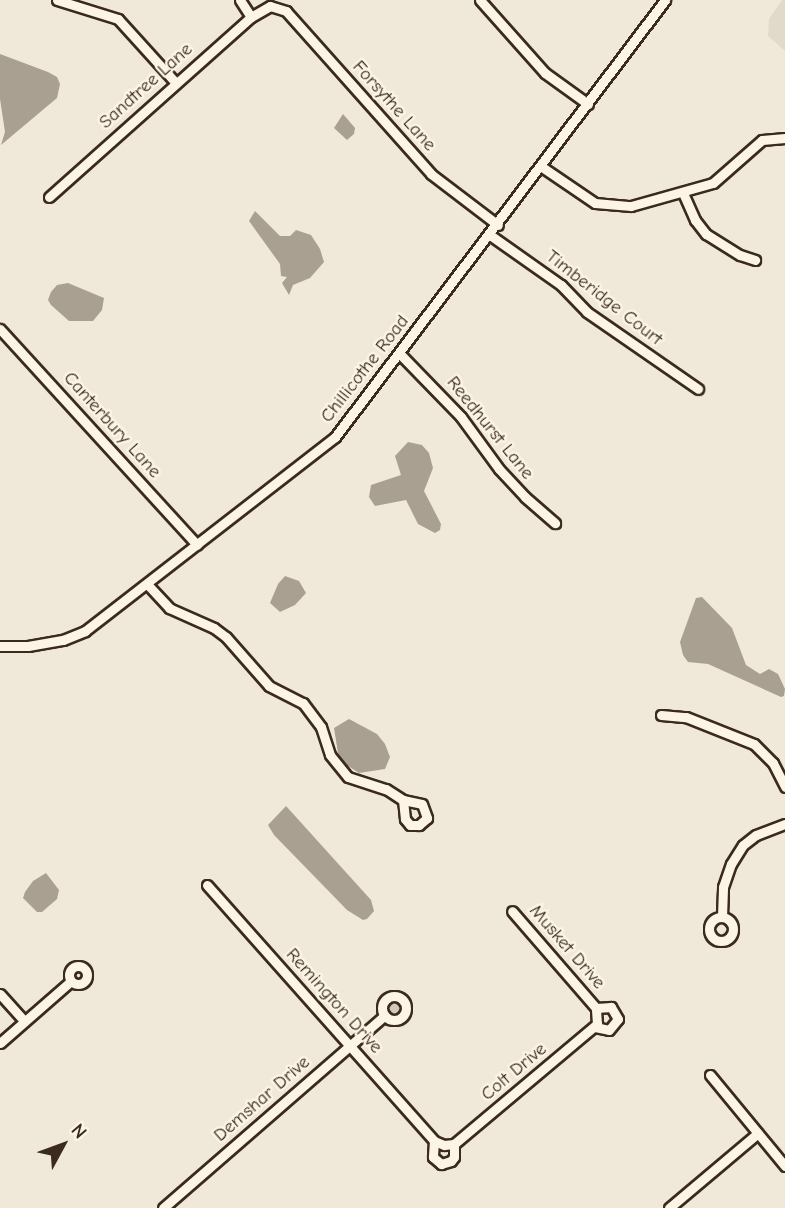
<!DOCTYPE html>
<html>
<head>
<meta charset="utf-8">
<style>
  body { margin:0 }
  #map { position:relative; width:785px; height:1208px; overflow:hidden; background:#f0e9d9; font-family:"Comic Neue",sans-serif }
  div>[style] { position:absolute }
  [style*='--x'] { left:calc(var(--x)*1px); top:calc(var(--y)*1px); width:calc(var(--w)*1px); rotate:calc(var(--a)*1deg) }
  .built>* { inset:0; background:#e1d9c9 }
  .green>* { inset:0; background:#d2c9ba }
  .round { border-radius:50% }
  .water>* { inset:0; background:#aaa091 }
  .roads { filter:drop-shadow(2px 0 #3b2a1e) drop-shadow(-2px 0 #3b2a1e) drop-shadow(0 2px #3b2a1e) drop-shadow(0 -2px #3b2a1e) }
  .minor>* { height:9px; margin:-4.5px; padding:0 4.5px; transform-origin:4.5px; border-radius:4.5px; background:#fcf5e5 }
  .minor>.ring { margin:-4.5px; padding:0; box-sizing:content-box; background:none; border:9px solid #fcf5e5; border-radius:50% }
  span { translate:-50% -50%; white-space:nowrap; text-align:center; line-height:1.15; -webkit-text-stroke:5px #fcf5e5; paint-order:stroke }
  .street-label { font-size:19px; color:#3b2a1e }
  .north { position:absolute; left:28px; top:1110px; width:70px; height:70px; -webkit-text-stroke:5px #fcf5e5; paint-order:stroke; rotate:49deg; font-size:19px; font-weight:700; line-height:28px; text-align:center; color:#3b2a1e }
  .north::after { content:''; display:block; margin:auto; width:24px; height:32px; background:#3b2a1e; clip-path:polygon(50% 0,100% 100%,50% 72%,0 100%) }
</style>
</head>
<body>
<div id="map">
  <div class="built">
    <i style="clip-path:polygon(782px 0,785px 0,785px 51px,768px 36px,769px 19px)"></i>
  </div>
  <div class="green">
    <i class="round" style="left:385px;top:1001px;width:16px;height:16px"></i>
  </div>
  <div class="water">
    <i style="clip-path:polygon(0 54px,48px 72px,57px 77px,60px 84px,57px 98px,1px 145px,5px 132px,0 99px)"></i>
    <i style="clip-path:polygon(343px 114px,355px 128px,354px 134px,347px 140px,334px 128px)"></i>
    <i style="clip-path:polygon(255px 211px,280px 236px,290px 236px,296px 230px,311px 235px,320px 249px,324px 262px,310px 278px,293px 285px,289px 295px,282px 283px,287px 277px,281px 276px,280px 264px,249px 221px)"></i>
    <i style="clip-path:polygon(68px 283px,104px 298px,102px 310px,93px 321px,69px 321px,51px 305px,48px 300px,51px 292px,57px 285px)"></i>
    <i style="clip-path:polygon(408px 442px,422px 445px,429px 453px,433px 468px,424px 491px,441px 524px,440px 530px,435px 533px,418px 524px,406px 500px,375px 506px,369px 497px,371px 485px,401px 475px,395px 456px)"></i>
    <i style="clip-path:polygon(285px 576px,299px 581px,306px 593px,295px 605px,280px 612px,270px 603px,278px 584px)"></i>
    <i style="clip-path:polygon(702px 597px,732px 628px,746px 665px,760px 674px,769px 669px,778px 674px,785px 689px,784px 696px,781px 697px,708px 664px,688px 662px,683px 655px,680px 642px,696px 598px)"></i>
    <i style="clip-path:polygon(349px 719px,377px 734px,385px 744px,390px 757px,385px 769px,359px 773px,345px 764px,338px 753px,334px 728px)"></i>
    <i style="clip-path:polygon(286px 806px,371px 900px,374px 911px,367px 919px,363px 920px,347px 910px,274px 835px,268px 825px)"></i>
    <i style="clip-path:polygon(46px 873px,59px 890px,57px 899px,42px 912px,37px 912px,23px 898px,25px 892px,33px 881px)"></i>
  </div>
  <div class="roads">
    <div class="minor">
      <i style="--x:57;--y:0;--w:64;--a:17.3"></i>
      <i style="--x:118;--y:19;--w:86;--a:47.8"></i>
      <i style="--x:240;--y:0;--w:20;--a:57"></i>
      <i style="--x:480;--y:0;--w:98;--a:48.3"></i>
      <i style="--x:545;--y:73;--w:53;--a:35.8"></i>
      <i style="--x:270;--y:6;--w:17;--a:17"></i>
      <i style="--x:286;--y:11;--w:218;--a:48.3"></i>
      <i style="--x:431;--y:174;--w:84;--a:37.3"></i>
      <i style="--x:542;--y:167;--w:64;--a:34.2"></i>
      <i style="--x:595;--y:203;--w:36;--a:5"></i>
      <i style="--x:631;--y:206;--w:85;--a:-15.7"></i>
      <i style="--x:713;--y:183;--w:65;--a:-41.3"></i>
      <i style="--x:762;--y:140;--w:23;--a:-5"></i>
      <i style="--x:683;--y:193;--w:30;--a:66"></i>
      <i style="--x:695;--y:220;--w:18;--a:52"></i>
      <i style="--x:706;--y:234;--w:40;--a:32"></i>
      <i style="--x:740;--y:255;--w:16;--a:18"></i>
      <i style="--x:49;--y:197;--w:271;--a:-41.7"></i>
      <i style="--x:251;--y:17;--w:22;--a:-30"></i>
      <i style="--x:490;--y:235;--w:87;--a:35.2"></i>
      <i style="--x:561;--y:285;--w:37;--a:46"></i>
      <i style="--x:587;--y:312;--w:135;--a:34.7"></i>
      <i style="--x:0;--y:329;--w:292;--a:47.6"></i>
      <i style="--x:400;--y:354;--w:88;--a:45.9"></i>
      <i style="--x:461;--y:417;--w:64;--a:53.8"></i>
      <i style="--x:499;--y:469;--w:38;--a:47"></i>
      <i style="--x:525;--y:497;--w:40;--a:41"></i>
      <i style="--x:147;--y:584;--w:33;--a:47"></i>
      <i style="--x:169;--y:608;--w:49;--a:24"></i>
      <i style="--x:214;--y:628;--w:15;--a:37"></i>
      <i style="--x:226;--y:637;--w:65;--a:48.7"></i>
      <i style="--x:269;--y:686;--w:38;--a:27"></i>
      <i style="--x:303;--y:703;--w:30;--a:53"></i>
      <i style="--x:321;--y:727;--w:29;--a:72"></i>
      <i style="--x:330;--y:755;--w:28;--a:51"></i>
      <i style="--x:348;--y:777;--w:40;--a:18"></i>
      <i style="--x:386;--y:789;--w:20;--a:33"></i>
      <i style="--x:403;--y:800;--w:19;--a:12"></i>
      <i style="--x:422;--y:804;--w:15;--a:70"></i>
      <i style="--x:427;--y:818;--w:11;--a:139"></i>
      <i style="--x:419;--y:825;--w:9;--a:180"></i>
      <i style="--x:410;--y:825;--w:8;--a:-130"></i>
      <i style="--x:405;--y:819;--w:19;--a:-96"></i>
      <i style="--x:0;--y:646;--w:28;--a:0"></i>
      <i style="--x:28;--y:646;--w:36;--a:-10"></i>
      <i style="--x:63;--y:640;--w:24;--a:-22"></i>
      <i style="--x:85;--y:631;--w:316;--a:-37.8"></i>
      <i style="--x:335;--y:437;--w:548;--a:-52.94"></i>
      <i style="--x:661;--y:715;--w:25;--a:5"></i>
      <i style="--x:686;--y:717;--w:73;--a:21.7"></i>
      <i style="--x:754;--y:744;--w:27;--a:45"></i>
      <i style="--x:773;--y:763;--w:27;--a:63"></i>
      <i style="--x:207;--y:885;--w:342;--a:48.4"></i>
      <i style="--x:434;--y:1141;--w:11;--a:22"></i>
      <i style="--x:444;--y:1145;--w:10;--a:-6"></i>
      <i style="--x:454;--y:1144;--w:187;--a:-40"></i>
      <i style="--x:597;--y:1024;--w:16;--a:-94"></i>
      <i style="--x:596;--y:1008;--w:128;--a:-130.9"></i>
      <i style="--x:722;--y:917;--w:30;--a:-88"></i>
      <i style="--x:723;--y:887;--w:24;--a:-71"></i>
      <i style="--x:731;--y:864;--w:22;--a:-58"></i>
      <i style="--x:743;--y:845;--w:16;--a:-38"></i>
      <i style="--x:756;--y:835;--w:31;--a:-21"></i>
      <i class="ring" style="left:709px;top:917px;width:15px;height:15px"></i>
      <i class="ring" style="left:69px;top:966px;width:9px;height:9px"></i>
      <i style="--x:0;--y:994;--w:36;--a:48"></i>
      <i class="ring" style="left:382px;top:996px;width:15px;height:15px"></i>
      <i style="--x:595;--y:1027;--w:14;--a:12"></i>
      <i style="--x:609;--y:1030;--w:14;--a:-51"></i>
      <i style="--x:618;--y:1019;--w:14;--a:-120"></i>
      <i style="--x:611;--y:1007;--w:15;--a:176"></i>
      <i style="--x:0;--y:1043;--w:94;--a:-41.1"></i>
      <i style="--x:710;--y:1075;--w:118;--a:50.5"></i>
      <i style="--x:434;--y:1141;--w:16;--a:94"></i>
      <i style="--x:433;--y:1157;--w:11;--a:41"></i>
      <i style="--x:441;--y:1164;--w:10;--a:-17"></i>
      <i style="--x:451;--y:1161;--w:5;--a:-53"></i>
      <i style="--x:454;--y:1157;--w:13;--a:-90"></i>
      <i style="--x:163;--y:1208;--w:293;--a:-41"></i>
      <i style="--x:669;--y:1208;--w:116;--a:-40.1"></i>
    </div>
  </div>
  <div class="street-label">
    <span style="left:146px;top:86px;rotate:-42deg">Sandtree Lane</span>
    <span style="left:394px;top:106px;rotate:48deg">Forsythe Lane</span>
    <span style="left:604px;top:298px;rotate:38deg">Timberidge Court</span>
    <span style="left:365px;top:369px;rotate:-52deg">Chillicothe Road</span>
    <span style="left:112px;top:425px;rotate:48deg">Canterbury Lane</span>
    <span style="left:490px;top:428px;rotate:51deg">Reedhurst Lane</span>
    <span style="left:567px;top:947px;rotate:49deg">Musket Drive</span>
    <span style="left:334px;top:1001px;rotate:48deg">Remington Drive</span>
    <span style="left:514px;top:1072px;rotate:-40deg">Colt Drive</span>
    <span style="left:262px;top:1099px;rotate:-41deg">Demshar Drive</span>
  </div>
  <div class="north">N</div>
</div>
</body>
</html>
